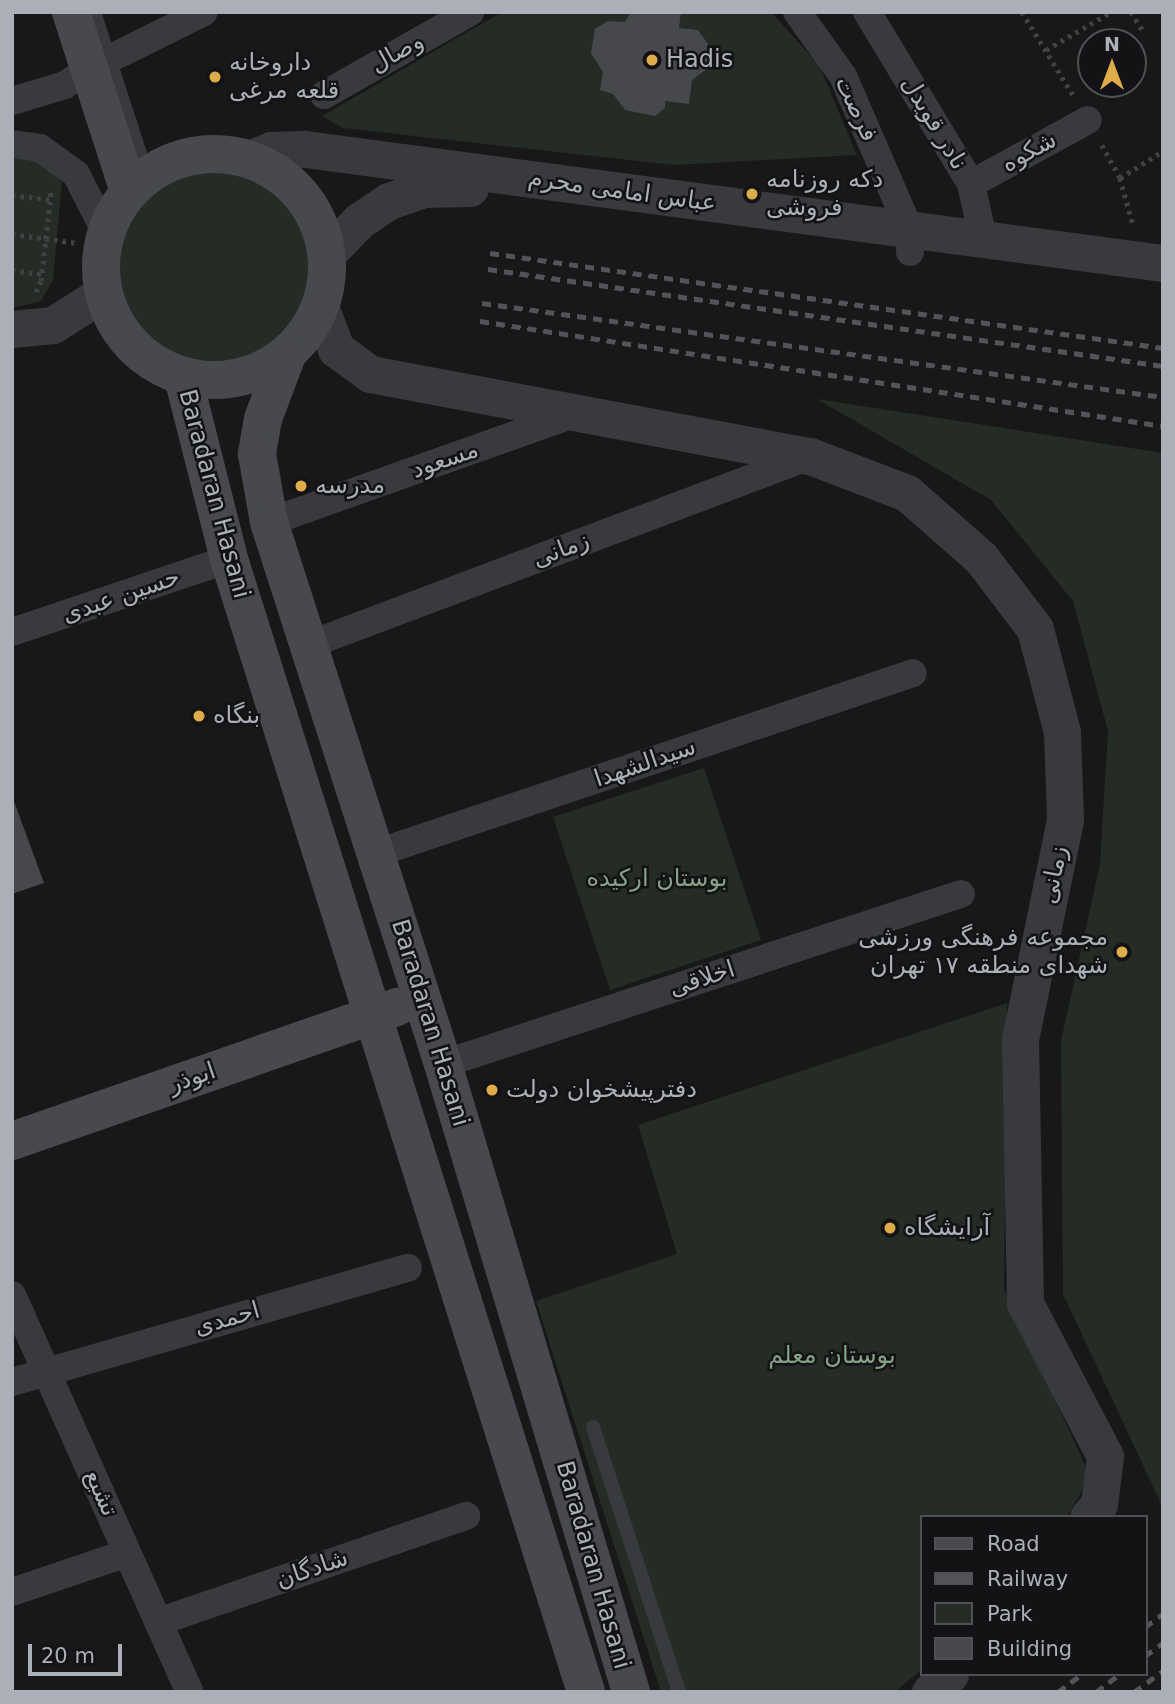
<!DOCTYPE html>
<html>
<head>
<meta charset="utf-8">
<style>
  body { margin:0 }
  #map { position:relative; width:1175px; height:1704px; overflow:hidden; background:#181819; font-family:"DejaVu Sans","Noto Sans Arabic",sans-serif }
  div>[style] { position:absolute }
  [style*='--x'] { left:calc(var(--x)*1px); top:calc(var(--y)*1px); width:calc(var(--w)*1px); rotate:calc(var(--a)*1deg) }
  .green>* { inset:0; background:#242c25 }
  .round { border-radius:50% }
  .building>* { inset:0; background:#47484c }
  .path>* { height:4.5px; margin-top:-2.25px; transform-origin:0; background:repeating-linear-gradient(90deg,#3f4145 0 3.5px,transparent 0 8.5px) }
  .service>* { height:14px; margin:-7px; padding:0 7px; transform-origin:7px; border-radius:7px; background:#393a3e }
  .minor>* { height:28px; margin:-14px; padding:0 14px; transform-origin:14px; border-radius:14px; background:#393a3e }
  .tertiary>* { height:37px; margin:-18.5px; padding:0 18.5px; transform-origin:18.5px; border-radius:18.5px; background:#393a3e }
  .secondary>* { height:38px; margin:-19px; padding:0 19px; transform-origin:19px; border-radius:19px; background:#47494e }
  .secondary>.ring { margin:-19px; padding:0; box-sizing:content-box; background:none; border:38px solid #47494e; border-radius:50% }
  .rail>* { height:5px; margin-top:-2.5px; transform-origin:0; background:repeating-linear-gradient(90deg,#525459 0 9px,transparent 0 16px) }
  .dots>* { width:19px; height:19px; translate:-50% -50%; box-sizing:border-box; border:4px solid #131315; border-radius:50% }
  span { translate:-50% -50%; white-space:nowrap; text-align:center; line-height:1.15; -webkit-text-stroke:5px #131315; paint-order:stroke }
  .street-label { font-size:24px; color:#abafb8 }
  .poi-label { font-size:24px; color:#abafb8 }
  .left { translate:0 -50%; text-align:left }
  .right { translate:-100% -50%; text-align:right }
  .park-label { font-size:24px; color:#85a186 }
  .frame { position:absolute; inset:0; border:14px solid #abafb8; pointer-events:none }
  .legend { position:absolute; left:920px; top:1515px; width:228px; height:161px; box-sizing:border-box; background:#131315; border:2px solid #505156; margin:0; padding:9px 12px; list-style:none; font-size:21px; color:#abafb8 }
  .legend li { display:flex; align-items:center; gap:14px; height:35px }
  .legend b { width:35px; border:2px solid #505156 }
  .north { position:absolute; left:1077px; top:28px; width:70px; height:70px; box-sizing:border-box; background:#131315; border:2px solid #505156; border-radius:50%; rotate:0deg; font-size:19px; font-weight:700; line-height:28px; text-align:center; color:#abafb8 }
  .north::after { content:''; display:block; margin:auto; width:24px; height:32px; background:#dfac4a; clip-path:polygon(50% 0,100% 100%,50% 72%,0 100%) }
  .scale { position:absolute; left:28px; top:1644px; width:94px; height:32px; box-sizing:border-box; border:4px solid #abafb8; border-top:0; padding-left:9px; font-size:21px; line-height:24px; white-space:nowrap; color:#abafb8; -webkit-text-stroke:5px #131315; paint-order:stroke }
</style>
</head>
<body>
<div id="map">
  <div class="green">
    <i style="clip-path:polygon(502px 12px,771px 12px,819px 65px,857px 155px,674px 165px,343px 128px,322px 116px)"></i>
    <i style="clip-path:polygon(12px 155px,35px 158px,62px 182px,53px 280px,41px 301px,12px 308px)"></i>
    <i class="round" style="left:119px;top:170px;width:194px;height:194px"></i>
    <i style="clip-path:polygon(817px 399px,1163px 453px,1163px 1508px,1063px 1294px,1061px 1041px,1100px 864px,1108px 731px,1073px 601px,991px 500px)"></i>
    <i style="clip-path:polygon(704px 768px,761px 940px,610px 990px,553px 817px)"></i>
    <i style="clip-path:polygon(1007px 1003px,1004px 1289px,1090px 1476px,1067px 1517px,921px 1517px,921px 1670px,895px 1692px,661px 1692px,536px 1301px,677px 1254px,638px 1125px)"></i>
  </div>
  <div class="building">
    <i style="clip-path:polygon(631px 12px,681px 12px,679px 28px,698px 30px,708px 44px,708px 68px,692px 80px,689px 104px,665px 101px,665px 108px,655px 116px,625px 110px,613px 94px,600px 90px,603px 72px,591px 53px,595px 29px,608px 21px,625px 22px)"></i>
    <i style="clip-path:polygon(12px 796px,44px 883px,12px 894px)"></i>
  </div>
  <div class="path">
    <i style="--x:1022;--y:12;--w:97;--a:58.4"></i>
    <i style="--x:1131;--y:12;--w:24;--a:57"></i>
    <i style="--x:1046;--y:50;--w:75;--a:-30.3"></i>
    <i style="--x:1102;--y:145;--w:38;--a:61"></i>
    <i style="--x:1120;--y:178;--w:48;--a:74.2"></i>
    <i style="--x:1120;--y:178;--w:51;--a:-32.1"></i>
    <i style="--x:12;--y:195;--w:38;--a:7"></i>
    <i style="--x:12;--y:234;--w:66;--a:7.9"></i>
    <i style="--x:12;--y:270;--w:30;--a:8"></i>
    <i style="--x:36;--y:292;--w:12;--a:-66"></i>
    <i style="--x:41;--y:281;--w:91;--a:-83.7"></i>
  </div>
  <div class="service">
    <i style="--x:94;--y:12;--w:171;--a:72"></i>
    <i style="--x:593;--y:1427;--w:279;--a:72"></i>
  </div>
  <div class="minor">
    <i style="--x:797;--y:12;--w:79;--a:54.3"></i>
    <i style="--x:843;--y:76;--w:169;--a:66.6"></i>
    <i style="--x:910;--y:231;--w:21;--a:90"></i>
    <i style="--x:867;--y:12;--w:201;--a:58.8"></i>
    <i style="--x:971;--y:184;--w:59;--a:77.4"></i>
    <i style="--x:324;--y:95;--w:168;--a:-29.6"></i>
    <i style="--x:12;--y:101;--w:55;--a:-16.8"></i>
    <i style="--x:65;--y:85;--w:29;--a:-34"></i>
    <i style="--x:89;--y:69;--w:128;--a:-26.4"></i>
    <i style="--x:12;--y:144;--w:28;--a:8"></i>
    <i style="--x:40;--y:148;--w:44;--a:35.8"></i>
    <i style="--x:76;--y:174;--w:66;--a:63"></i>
    <i style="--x:971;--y:184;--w:133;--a:-28.7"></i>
    <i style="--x:269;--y:522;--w:330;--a:-19.5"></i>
    <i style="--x:12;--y:632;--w:229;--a:-18.6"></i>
    <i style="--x:311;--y:644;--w:533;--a:-20.64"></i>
    <i style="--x:377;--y:853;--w:565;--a:-18.56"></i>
    <i style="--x:443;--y:1064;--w:545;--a:-18.17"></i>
    <i style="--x:12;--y:1295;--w:435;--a:65.9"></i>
    <i style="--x:12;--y:1382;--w:412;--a:-16.1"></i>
    <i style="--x:12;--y:1592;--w:121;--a:-18.7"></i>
    <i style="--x:158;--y:1622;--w:326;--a:-19"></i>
  </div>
  <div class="tertiary">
    <i style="--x:249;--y:159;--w:24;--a:-22"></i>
    <i style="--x:271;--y:150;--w:34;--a:-2"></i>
    <i style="--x:305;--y:149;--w:866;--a:7.57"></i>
    <i style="--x:328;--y:253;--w:45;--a:-45.9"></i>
    <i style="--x:359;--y:221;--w:36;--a:-34"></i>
    <i style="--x:389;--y:201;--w:36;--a:-19"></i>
    <i style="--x:423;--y:189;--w:47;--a:-1.2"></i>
    <i style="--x:321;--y:309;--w:43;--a:69.4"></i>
    <i style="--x:336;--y:349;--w:42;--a:36.3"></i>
    <i style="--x:370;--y:374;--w:448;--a:10.6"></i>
    <i style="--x:810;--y:456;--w:104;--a:20.9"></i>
    <i style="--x:907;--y:493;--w:98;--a:41.3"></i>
    <i style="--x:981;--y:558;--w:89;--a:52.7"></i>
    <i style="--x:1035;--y:629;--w:106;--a:75.3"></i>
    <i style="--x:1062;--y:732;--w:88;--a:88"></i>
    <i style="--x:1065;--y:820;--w:225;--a:101.6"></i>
    <i style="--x:1020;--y:1040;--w:263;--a:88.9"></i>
    <i style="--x:1025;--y:1303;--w:173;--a:62.4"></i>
    <i style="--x:1105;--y:1456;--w:48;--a:97.1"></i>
    <i style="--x:1099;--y:1504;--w:17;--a:130"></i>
    <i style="--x:12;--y:329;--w:41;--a:-5.6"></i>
    <i style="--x:53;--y:325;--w:59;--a:-32.6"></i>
    <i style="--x:930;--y:1692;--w:27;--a:-42"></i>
  </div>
  <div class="secondary">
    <i style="--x:71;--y:12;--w:189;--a:72.1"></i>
    <i class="ring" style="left:101px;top:154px;width:188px;height:188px"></i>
    <i style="--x:287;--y:355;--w:68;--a:110.6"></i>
    <i style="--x:263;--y:419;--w:36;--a:100"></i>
    <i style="--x:257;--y:454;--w:69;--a:80"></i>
    <i style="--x:269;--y:522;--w:569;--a:72.2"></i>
    <i style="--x:443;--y:1064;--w:656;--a:73.33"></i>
    <i style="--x:183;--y:377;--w:188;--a:75.8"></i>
    <i style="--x:229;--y:559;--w:1188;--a:72.51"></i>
    <i style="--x:12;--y:1141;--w:408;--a:-19.2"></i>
  </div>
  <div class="rail">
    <i style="--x:490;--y:253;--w:680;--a:8.03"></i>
    <i style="--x:488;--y:269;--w:682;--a:8.18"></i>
    <i style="--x:482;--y:303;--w:687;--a:7.86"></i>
    <i style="--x:480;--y:321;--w:691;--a:8.74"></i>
    <i style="--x:1145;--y:1627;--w:22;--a:-36"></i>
    <i style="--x:1145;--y:1656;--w:22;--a:-36"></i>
    <i style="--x:1058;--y:1692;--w:30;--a:-37"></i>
    <i style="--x:1096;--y:1692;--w:30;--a:-37"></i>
    <i style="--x:1134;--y:1692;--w:36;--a:-36"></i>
  </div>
  <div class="dots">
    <i style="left:652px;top:60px;background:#dfac4a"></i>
    <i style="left:215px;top:77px;background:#dfac4a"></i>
    <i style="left:752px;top:194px;background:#dfac4a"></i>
    <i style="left:301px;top:486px;background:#dfac4a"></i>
    <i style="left:199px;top:716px;background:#dfac4a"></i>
    <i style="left:1122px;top:952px;background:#dfac4a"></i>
    <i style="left:492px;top:1090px;background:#dfac4a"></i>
    <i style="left:890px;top:1228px;background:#dfac4a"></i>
  </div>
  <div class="street-label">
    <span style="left:397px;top:53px;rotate:-29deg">وصال</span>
    <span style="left:856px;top:109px;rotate:65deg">فرصت</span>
    <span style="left:934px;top:123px;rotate:59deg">نادر قویدل</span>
    <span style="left:1029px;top:152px;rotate:-29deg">شکوه</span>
    <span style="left:622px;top:191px;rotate:8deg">عباس امامی محرم</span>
    <span style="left:445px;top:460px;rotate:-19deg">مسعود</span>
    <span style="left:214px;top:494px;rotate:75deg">Baradaran Hasani</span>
    <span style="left:561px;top:550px;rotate:-21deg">زمانی</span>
    <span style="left:121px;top:596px;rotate:-19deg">حسین عبدی</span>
    <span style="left:645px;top:763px;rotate:-19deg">سیدالشهدا</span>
    <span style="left:1054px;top:875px;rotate:-79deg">زمانی</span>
    <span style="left:702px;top:979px;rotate:-18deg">اخلاقی</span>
    <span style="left:430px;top:1023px;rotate:73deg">Baradaran Hasani</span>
    <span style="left:192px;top:1078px;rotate:-19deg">ابوذر</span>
    <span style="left:227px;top:1319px;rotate:-16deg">احمدی</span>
    <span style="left:101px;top:1493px;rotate:66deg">تشیع</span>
    <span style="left:593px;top:1565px;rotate:74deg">Baradaran Hasani</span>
    <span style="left:312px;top:1569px;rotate:-19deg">شادگان</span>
  </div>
  <div class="poi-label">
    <span class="left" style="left:666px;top:60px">Hadis</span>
    <span class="left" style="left:229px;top:77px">داروخانه<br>قلعه مرغی</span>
    <span class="left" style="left:766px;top:194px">دکه روزنامه<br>فروشی</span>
    <span class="left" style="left:315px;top:486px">مدرسه</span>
    <span class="left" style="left:213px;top:716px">بنگاه</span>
    <span class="right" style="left:1108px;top:952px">مجموعه فرهنگی ورزشی<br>شهدای منطقه ۱۷ تهران</span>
    <span class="left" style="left:506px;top:1090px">دفترپیشخوان دولت</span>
    <span class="left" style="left:904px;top:1228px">آرایشگاه</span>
  </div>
  <div class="park-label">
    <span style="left:657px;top:879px">بوستان ارکیده</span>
    <span style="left:832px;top:1356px">بوستان معلم</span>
  </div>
  <div class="frame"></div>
  <ul class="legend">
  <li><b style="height:9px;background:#47494e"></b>Road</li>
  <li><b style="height:9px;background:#525459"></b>Railway</li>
  <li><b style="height:19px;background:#242c25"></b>Park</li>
  <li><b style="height:19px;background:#47484c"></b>Building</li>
  </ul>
  <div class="north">N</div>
  <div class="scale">20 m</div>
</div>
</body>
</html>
